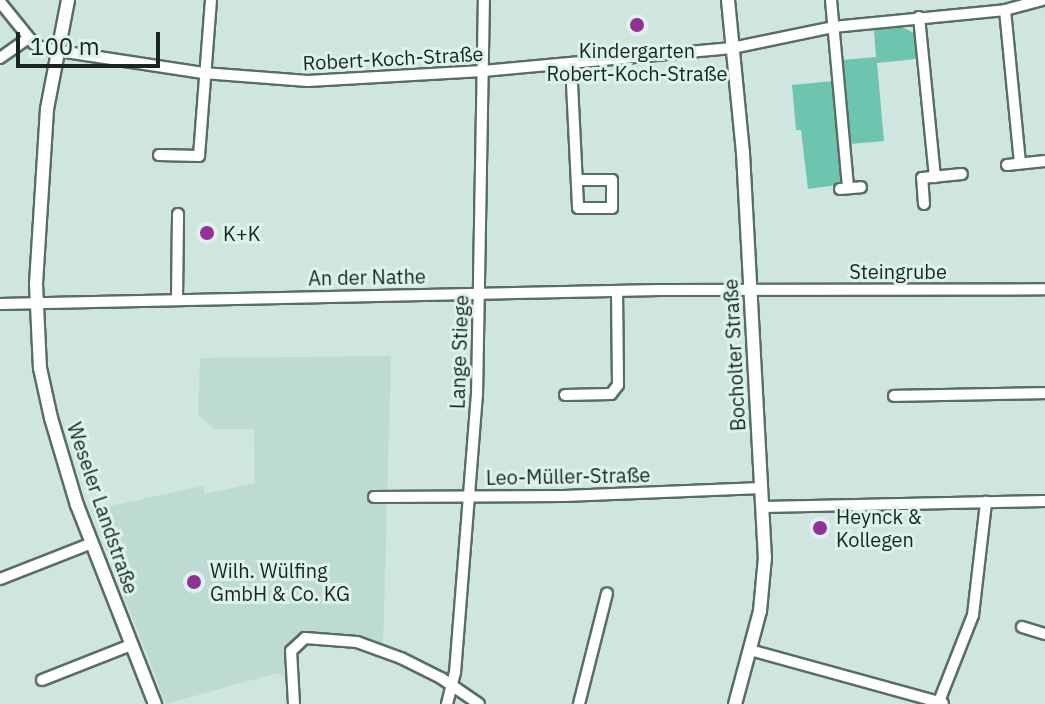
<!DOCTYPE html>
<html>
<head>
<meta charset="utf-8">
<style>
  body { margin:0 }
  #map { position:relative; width:1045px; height:704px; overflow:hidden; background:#cfe5df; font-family:"IBM Plex Sans",sans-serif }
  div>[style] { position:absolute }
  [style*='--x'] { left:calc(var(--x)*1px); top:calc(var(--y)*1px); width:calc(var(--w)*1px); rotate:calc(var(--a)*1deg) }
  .built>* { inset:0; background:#bddbd3 }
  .green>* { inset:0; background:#6dc4af }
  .roads { filter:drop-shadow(2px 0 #596d67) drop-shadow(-2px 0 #596d67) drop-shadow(0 2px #596d67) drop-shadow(0 -2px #596d67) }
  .minor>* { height:10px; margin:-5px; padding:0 5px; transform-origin:5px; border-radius:5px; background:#fff }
  .tertiary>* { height:12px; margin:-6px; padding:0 6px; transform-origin:6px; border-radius:6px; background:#fff }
  .dots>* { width:22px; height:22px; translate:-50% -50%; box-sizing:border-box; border:4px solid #dcf3ec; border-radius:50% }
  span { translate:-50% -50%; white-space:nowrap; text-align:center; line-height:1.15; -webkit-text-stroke:6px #dcf3ec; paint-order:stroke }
  .poi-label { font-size:20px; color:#1b2421 }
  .left { translate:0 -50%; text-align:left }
  .street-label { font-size:20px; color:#1b2421 }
  .scale { position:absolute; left:16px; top:32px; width:144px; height:36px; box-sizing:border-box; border:4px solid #1b2421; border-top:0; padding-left:10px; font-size:24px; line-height:28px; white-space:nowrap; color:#1b2421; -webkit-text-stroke:6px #dcf3ec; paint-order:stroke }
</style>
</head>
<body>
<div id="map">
  <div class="built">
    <i style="clip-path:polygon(391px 356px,383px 647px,330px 633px,301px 634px,286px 651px,287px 678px,277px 673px,166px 704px,91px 510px,203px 486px,205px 494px,255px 483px,254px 429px,214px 429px,198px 414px,200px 358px)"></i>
  </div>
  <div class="green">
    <i style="clip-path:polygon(902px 27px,914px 33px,916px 59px,877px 63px,884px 141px,850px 144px,842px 60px,876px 57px,874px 30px)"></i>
    <i style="clip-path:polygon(833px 81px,842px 178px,837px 185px,808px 189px,801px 130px,796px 130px,792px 85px)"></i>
  </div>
  <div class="roads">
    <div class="minor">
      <i style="--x:831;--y:0;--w:189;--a:84.8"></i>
      <i style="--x:0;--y:2;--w:54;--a:51"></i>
      <i style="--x:34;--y:44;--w:13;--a:23"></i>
      <i style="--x:46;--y:49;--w:159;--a:8.7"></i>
      <i style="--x:203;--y:73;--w:105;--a:4.4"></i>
      <i style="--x:308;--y:81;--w:175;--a:-3.3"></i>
      <i style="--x:483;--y:71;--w:250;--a:-5.3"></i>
      <i style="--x:732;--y:48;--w:103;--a:-11.7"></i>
      <i style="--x:833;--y:27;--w:173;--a:-5.6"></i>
      <i style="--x:1005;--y:10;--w:38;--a:-15"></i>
      <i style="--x:1005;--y:10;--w:154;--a:84.4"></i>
      <i style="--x:919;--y:17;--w:161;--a:84.3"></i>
      <i style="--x:0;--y:58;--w:35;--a:-35"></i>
      <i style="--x:571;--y:63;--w:145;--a:87.2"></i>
      <i style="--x:578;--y:208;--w:34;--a:0"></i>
      <i style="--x:612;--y:208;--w:28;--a:-90"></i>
      <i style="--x:612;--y:180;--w:35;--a:180"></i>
      <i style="--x:159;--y:155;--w:40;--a:1.4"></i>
      <i style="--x:199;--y:156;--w:156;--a:-85.6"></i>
      <i style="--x:1007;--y:165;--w:38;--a:-6"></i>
      <i style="--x:840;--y:189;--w:21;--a:-5"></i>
      <i style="--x:924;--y:204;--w:26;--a:-94"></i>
      <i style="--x:922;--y:178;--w:40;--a:-5.7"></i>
      <i style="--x:177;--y:299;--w:85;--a:-89.3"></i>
      <i style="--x:0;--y:304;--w:660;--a:-1.22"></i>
      <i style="--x:660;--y:290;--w:385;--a:-0.1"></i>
      <i style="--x:565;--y:395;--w:46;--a:-1.2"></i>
      <i style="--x:611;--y:394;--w:11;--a:-52"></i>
      <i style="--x:618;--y:385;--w:94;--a:-90.6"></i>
      <i style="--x:894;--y:396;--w:151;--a:-1.1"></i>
      <i style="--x:374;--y:497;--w:190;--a:-0.3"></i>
      <i style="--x:564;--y:496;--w:198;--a:-2.3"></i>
      <i style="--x:763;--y:507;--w:282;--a:-1.2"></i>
      <i style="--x:0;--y:579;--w:99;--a:-21.4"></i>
      <i style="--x:1022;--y:627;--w:24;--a:17"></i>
      <i style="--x:750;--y:650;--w:200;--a:15.4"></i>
      <i style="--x:42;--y:680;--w:96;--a:-21.5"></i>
      <i style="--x:294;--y:704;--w:53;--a:-93.2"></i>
      <i style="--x:291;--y:651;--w:19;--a:-43"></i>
      <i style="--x:305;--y:638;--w:52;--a:4.4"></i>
      <i style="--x:357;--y:642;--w:47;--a:20"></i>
      <i style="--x:401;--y:658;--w:45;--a:26.6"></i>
      <i style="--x:441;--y:678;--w:46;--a:34.4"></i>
      <i style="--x:447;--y:704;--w:32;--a:-76"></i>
      <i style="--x:455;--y:673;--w:278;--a:-85.5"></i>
      <i style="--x:477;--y:396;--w:396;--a:-89"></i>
      <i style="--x:579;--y:704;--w:114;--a:-75.8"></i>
      <i style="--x:938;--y:704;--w:96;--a:-68.5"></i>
      <i style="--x:973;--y:615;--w:114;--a:-83.4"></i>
    </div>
    <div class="tertiary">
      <i style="--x:68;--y:0;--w:111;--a:100.9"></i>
      <i style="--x:47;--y:109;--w:175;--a:93.6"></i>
      <i style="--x:36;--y:284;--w:84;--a:87.3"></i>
      <i style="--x:40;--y:368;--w:51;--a:77.6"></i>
      <i style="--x:51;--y:418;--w:91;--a:73.4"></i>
      <i style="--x:77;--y:505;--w:214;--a:68.6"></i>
      <i style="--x:728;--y:0;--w:154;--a:84.4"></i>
      <i style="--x:743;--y:153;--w:405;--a:86.9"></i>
      <i style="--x:765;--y:557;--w:54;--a:95.3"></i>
      <i style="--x:760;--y:611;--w:96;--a:105"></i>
    </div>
  </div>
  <div class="dots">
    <i style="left:637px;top:25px;background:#943097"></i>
    <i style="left:207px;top:233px;background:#943097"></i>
    <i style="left:820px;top:528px;background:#943097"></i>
    <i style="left:194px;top:582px;background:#943097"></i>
  </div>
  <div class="poi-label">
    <span style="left:637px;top:62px">Kindergarten<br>Robert-Koch-Straße</span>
    <span class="left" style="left:223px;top:233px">K+K</span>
    <span class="left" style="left:836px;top:528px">Heynck &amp;<br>Kollegen</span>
    <span class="left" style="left:210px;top:582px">Wilh. Wülfing<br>GmbH &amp; Co. KG</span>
  </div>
  <div class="street-label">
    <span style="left:393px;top:58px;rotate:-3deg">Robert-Koch-Straße</span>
    <span style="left:898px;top:271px">Steingrube</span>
    <span style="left:367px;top:277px;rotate:-1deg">An der Nathe</span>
    <span style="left:459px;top:352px;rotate:-88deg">Lange Stiege</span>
    <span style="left:734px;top:355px;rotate:-93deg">Bocholter Straße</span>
    <span style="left:568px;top:476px;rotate:-1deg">Leo-Müller-Straße</span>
    <span style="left:103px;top:508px;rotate:71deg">Weseler Landstraße</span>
  </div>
  <div class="scale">100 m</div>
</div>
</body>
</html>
